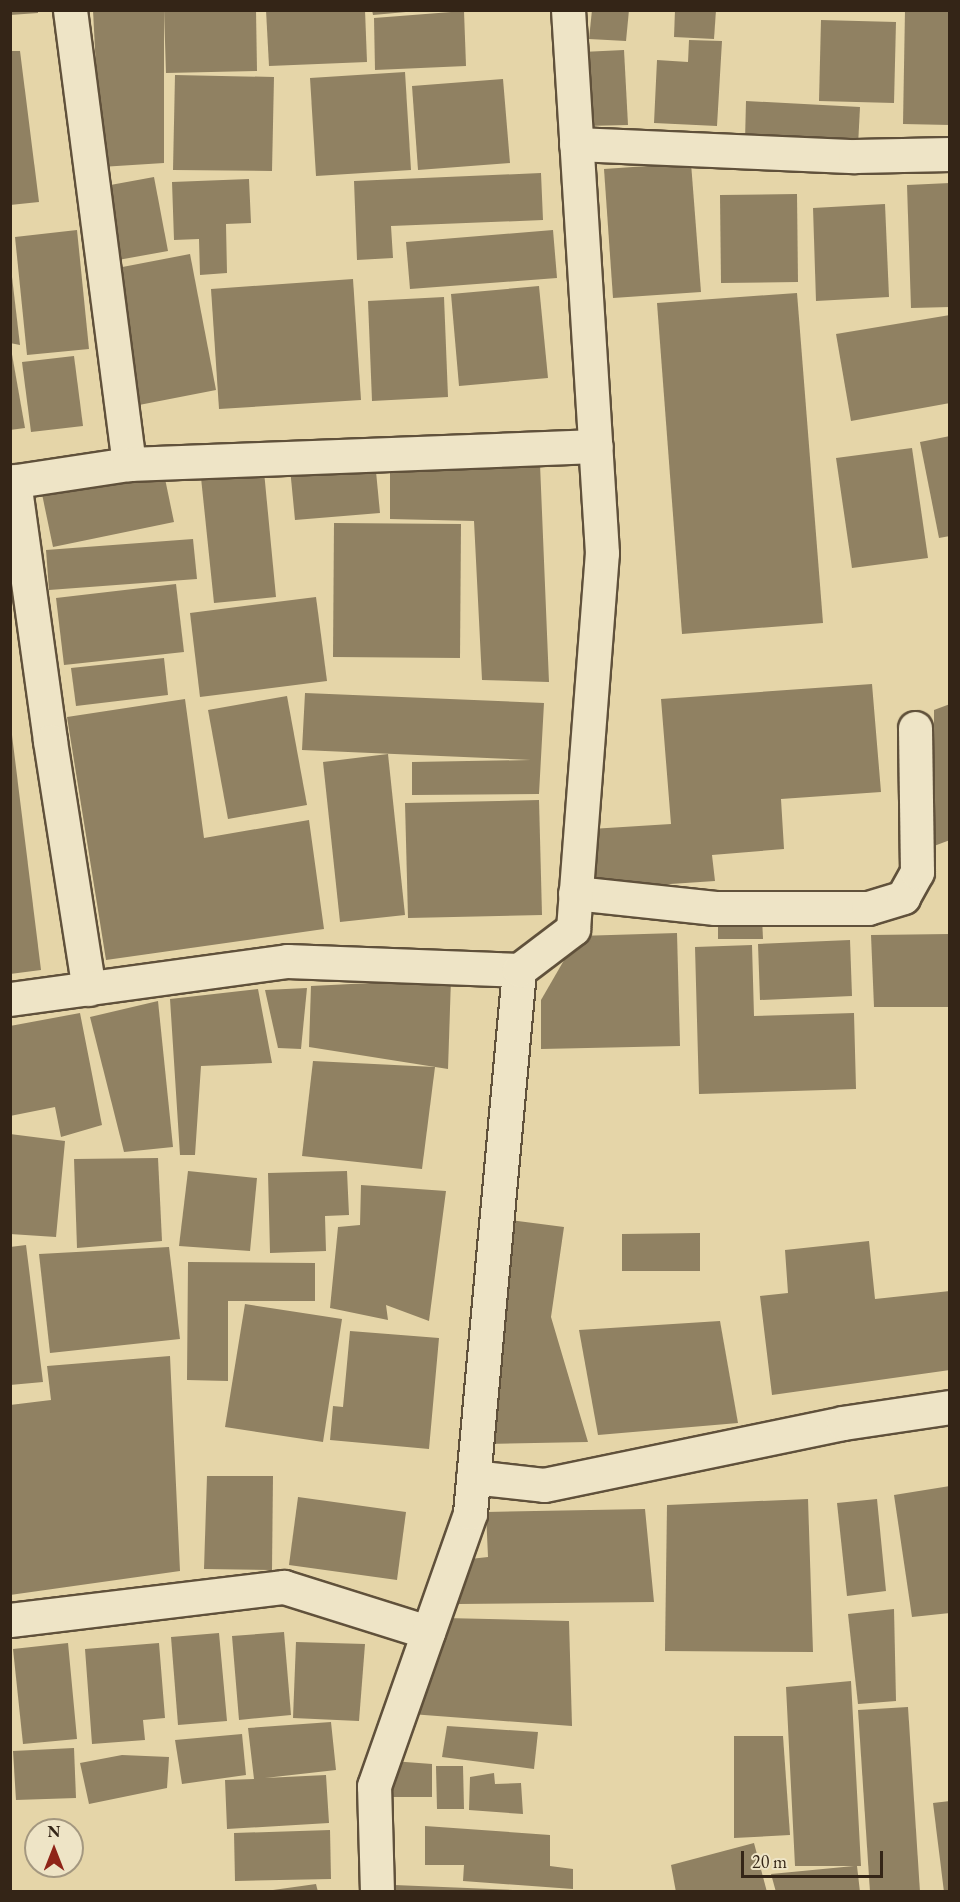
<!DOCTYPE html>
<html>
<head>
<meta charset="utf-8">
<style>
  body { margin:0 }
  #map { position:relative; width:960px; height:1902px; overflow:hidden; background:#e5d5a8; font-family:"EB Garamond",serif }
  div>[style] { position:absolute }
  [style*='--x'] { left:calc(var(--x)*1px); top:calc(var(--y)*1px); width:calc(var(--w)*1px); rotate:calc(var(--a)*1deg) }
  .building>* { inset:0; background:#908162 }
  .roads { filter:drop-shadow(2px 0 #60513b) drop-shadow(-2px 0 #60513b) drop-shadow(0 2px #60513b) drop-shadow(0 -2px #60513b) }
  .minor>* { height:33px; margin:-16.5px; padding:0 16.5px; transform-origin:16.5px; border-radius:16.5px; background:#eee4c6 }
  span { translate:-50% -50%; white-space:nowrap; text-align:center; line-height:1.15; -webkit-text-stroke:4.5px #eee4c6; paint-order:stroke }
  .frame { position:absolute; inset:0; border:12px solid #342517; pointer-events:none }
  .north { position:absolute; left:24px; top:1818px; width:60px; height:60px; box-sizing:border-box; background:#eee4c6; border:2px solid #a49880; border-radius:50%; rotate:0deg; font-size:16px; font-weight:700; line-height:24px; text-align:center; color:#342517 }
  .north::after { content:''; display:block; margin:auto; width:21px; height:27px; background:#8f2418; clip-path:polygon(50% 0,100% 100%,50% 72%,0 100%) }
  .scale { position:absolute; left:741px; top:1851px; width:142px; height:27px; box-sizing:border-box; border:3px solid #342517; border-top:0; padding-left:8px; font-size:18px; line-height:21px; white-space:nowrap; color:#342517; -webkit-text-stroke:4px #eee4c6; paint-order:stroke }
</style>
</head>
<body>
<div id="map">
  <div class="building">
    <i style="clip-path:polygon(10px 10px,38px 10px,38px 13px,10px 15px)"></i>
    <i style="clip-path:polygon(93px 10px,164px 10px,164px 163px,101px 167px)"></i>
    <i style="clip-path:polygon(164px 10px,256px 10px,257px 71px,166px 73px)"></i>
    <i style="clip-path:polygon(266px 10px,365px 10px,367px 62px,269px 66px)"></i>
    <i style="clip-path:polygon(372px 10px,406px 10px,406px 12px,373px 15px)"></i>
    <i style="clip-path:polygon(592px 10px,629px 10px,626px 41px,589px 39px)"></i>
    <i style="clip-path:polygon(675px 10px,716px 10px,714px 39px,674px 37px)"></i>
    <i style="clip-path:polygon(905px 10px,950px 10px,950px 125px,903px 124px)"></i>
    <i style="clip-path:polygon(464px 11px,466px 66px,375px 70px,374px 18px)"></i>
    <i style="clip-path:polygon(821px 20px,896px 22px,894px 103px,819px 101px)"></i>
    <i style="clip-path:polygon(689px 40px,722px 41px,717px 126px,654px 123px,657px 60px,688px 62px)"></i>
    <i style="clip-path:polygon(624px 50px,628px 125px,585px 126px,582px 52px)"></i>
    <i style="clip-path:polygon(10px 51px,20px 51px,39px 202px,10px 205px)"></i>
    <i style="clip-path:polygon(405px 72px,411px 170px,316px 176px,310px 78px)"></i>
    <i style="clip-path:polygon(175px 75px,274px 77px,272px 171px,173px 170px)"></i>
    <i style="clip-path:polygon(503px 79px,510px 163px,418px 170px,412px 86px)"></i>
    <i style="clip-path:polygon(746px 101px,860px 107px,858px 146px,745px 141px)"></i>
    <i style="clip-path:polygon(691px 163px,701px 292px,613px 298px,604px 169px)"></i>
    <i style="clip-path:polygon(541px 173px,543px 220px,391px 226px,393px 258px,357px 260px,354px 181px)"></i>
    <i style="clip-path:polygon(154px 177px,168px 251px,118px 260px,105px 186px)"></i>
    <i style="clip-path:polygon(249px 179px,251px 223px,226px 224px,227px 273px,200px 275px,199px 239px,174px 240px,172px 182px)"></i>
    <i style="clip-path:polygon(950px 183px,950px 307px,911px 308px,907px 185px)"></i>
    <i style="clip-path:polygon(797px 194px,798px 282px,721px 283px,720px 195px)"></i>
    <i style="clip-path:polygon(885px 204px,889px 297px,816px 301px,813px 208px)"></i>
    <i style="clip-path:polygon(77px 230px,89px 349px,27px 355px,15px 237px)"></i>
    <i style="clip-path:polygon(553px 230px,557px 278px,410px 289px,406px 242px)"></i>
    <i style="clip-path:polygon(190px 254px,216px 390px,139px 405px,112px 269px)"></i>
    <i style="clip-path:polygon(10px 277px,12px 277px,20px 345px,10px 343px)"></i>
    <i style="clip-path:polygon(353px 279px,361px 400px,219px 409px,211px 289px)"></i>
    <i style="clip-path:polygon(539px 286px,548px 378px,459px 386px,451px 294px)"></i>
    <i style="clip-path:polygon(797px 293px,823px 623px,682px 634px,657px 303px)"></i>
    <i style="clip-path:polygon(444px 297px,448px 397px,372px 401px,368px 301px)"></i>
    <i style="clip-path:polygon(950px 315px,950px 403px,851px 421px,836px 334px)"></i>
    <i style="clip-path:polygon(10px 343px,25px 428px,10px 430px)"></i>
    <i style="clip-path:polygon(74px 356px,83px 426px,31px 432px,22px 362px)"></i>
    <i style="clip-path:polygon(950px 436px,950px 536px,939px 538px,920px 442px)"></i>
    <i style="clip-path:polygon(912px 448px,928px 558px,852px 568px,836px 458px)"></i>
    <i style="clip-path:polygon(263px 461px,276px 597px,214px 603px,200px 468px)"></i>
    <i style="clip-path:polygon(375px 461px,380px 513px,295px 520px,290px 468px)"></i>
    <i style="clip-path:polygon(540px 464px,549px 682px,482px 680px,474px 521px,390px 519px,390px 465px)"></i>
    <i style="clip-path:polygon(163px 469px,174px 522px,53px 547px,42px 494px)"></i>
    <i style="clip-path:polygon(334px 523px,461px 524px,460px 658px,333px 657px)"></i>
    <i style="clip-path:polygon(193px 539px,197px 579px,49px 590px,46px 550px)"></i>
    <i style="clip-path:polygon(176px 584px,184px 652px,64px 665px,56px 598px)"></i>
    <i style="clip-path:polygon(316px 597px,327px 681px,200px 697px,190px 613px)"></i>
    <i style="clip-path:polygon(164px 658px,168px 695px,76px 706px,71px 668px)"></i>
    <i style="clip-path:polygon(872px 684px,881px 792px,781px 799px,784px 849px,712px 855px,715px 881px,596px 889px,591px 829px,671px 824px,661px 699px)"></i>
    <i style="clip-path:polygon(305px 693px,544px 703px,539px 794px,412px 795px,412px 762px,531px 760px,302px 750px)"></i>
    <i style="clip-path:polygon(287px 696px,307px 805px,228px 819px,208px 710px)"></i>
    <i style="clip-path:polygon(185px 699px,204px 838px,309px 820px,324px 929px,106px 960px,67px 717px)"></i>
    <i style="clip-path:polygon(950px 704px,950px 840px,934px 846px,934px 710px)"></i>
    <i style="clip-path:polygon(10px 719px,41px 970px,10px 974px)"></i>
    <i style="clip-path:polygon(388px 754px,405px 915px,340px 922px,323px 762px)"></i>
    <i style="clip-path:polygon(539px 800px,542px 915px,408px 918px,405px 803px)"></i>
    <i style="clip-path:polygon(762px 917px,763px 939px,718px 939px,718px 919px)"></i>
    <i style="clip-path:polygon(677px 933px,680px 1046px,541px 1049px,541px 1000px,578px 936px)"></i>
    <i style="clip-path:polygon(950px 934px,950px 1007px,874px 1007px,871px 935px)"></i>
    <i style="clip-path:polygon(850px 940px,852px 996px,760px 1000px,758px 944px)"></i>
    <i style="clip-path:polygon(752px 945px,754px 1016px,854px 1013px,856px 1089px,699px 1094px,695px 947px)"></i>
    <i style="clip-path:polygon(451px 979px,448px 1069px,309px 1047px,311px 986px)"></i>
    <i style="clip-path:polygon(307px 988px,301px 1049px,278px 1048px,265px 990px)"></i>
    <i style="clip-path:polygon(258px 989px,272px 1063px,201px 1066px,195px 1155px,180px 1155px,170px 999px)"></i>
    <i style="clip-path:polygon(158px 1001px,173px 1147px,124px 1152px,90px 1017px)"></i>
    <i style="clip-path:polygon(80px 1013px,102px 1125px,61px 1137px,55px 1107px,10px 1116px,10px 1026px)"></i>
    <i style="clip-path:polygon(313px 1061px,435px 1067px,422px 1169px,302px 1156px)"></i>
    <i style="clip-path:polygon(10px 1134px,65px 1141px,56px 1237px,10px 1234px)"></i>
    <i style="clip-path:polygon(158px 1158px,162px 1241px,77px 1248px,74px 1159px)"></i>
    <i style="clip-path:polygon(188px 1171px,257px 1178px,250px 1251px,179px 1246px)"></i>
    <i style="clip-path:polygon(347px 1171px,349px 1215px,325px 1216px,326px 1251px,270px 1253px,268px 1173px)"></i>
    <i style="clip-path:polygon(361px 1185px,446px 1191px,429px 1321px,386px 1305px,388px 1320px,330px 1308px,338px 1227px,360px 1225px)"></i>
    <i style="clip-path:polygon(502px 1219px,564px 1227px,551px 1317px,588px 1442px,486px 1444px)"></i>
    <i style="clip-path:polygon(700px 1233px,700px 1271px,622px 1271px,622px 1234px)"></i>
    <i style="clip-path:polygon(869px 1241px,875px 1299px,950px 1291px,950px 1370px,772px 1395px,760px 1296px,788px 1293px,785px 1250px)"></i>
    <i style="clip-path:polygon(26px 1245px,43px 1382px,10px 1385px,10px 1247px)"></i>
    <i style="clip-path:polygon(169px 1247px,180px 1339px,50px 1353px,39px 1254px)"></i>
    <i style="clip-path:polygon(188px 1262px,315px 1263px,315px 1301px,228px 1301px,228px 1381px,187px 1380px)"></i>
    <i style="clip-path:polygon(245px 1304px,342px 1319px,323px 1442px,225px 1427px)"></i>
    <i style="clip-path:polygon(720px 1321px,738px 1423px,598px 1435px,579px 1330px)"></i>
    <i style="clip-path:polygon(350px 1331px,439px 1338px,429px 1449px,330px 1440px,333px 1406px,343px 1407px)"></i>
    <i style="clip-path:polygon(170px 1356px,180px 1571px,10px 1595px,10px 1405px,51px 1400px,47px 1366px)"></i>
    <i style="clip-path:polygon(207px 1476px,273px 1476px,272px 1570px,204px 1569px)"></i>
    <i style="clip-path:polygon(950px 1486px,950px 1613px,912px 1617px,894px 1495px)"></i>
    <i style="clip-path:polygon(298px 1497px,406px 1512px,397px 1580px,289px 1565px)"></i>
    <i style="clip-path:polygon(808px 1499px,813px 1652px,665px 1651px,667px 1505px)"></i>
    <i style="clip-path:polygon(877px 1499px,886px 1591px,847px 1596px,837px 1503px)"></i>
    <i style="clip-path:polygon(645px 1509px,654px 1602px,458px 1604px,461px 1560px,488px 1557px,486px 1512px)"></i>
    <i style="clip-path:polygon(894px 1609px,896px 1701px,858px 1704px,848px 1614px)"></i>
    <i style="clip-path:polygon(445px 1618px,569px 1621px,572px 1726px,411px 1714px)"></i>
    <i style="clip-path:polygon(284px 1632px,291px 1715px,239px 1720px,232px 1636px)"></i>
    <i style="clip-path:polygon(219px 1633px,227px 1721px,178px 1725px,171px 1637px)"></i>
    <i style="clip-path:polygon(296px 1642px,365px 1644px,359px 1721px,293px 1718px)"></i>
    <i style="clip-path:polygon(68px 1643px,77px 1739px,23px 1744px,13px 1649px)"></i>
    <i style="clip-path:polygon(159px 1643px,165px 1718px,143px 1720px,145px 1740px,92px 1744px,85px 1649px)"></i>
    <i style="clip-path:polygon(851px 1681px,861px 1866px,857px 1866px,860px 1892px,776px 1892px,771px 1874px,854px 1866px,795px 1866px,786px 1687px)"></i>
    <i style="clip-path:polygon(908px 1707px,920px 1892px,870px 1892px,858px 1710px)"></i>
    <i style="clip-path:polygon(331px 1722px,336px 1770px,265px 1778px,326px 1775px,329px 1823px,227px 1829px,225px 1780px,254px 1779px,248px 1728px)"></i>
    <i style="clip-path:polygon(447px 1726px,538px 1732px,534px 1769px,442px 1757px)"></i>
    <i style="clip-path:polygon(242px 1734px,246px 1775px,182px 1784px,175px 1740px)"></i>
    <i style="clip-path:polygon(734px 1736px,783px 1736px,790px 1835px,734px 1838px)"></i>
    <i style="clip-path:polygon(74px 1748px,76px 1798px,16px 1800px,13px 1751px)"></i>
    <i style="clip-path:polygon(122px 1755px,169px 1757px,167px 1788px,89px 1804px,80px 1763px)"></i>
    <i style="clip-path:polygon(392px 1761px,432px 1764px,432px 1797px,386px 1797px)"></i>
    <i style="clip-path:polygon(436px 1766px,463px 1766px,464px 1809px,437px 1809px)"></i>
    <i style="clip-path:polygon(494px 1773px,495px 1784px,521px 1783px,523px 1814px,469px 1810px,470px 1777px)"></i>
    <i style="clip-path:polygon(950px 1801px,950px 1892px,944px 1892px,933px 1803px)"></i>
    <i style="clip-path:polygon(425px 1826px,550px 1835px,550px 1866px,573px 1869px,573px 1889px,463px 1881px,464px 1865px,425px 1865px)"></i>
    <i style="clip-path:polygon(330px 1830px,331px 1879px,235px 1881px,234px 1833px)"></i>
    <i style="clip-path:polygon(754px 1843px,767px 1892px,676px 1892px,671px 1865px)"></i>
    <i style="clip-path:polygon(316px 1884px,318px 1892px,273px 1892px,273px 1890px)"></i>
    <i style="clip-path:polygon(394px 1885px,513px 1890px,513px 1892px,394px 1892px)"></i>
  </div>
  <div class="roads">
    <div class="minor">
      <i style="--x:70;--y:10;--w:458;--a:82.6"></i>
      <i style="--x:576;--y:144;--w:279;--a:2.5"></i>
      <i style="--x:855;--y:156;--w:95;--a:-1.2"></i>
      <i style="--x:14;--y:481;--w:262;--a:82.1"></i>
      <i style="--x:50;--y:741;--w:251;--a:81.1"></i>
      <i style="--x:10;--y:482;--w:120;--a:-8.6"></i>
      <i style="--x:129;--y:464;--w:467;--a:-2.2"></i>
      <i style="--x:575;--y:893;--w:141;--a:6.1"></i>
      <i style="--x:715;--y:908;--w:153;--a:0"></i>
      <i style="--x:868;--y:908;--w:37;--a:-17"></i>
      <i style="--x:903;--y:897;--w:29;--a:-61"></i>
      <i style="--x:917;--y:872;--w:144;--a:-90.8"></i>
      <i style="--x:10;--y:999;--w:280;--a:-7.8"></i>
      <i style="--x:287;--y:961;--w:232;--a:2.2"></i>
      <i style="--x:473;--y:1477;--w:71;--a:6.4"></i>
      <i style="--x:544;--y:1485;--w:305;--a:-11.7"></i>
      <i style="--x:843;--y:1423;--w:108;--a:-8.5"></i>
      <i style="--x:10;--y:1620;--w:276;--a:-6.9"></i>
      <i style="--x:284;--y:1587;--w:151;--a:17.4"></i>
      <i style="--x:377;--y:1892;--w:106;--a:-91.6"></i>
      <i style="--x:374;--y:1786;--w:289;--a:-70.6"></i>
      <i style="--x:470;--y:1513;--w:545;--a:-84.84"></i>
      <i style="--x:519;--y:970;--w:68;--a:-37.2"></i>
      <i style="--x:573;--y:929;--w:377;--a:-85.6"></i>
      <i style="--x:602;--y:553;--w:544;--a:-93.58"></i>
    </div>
  </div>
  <div class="frame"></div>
  <div class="north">N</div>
  <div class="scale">20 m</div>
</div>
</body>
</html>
